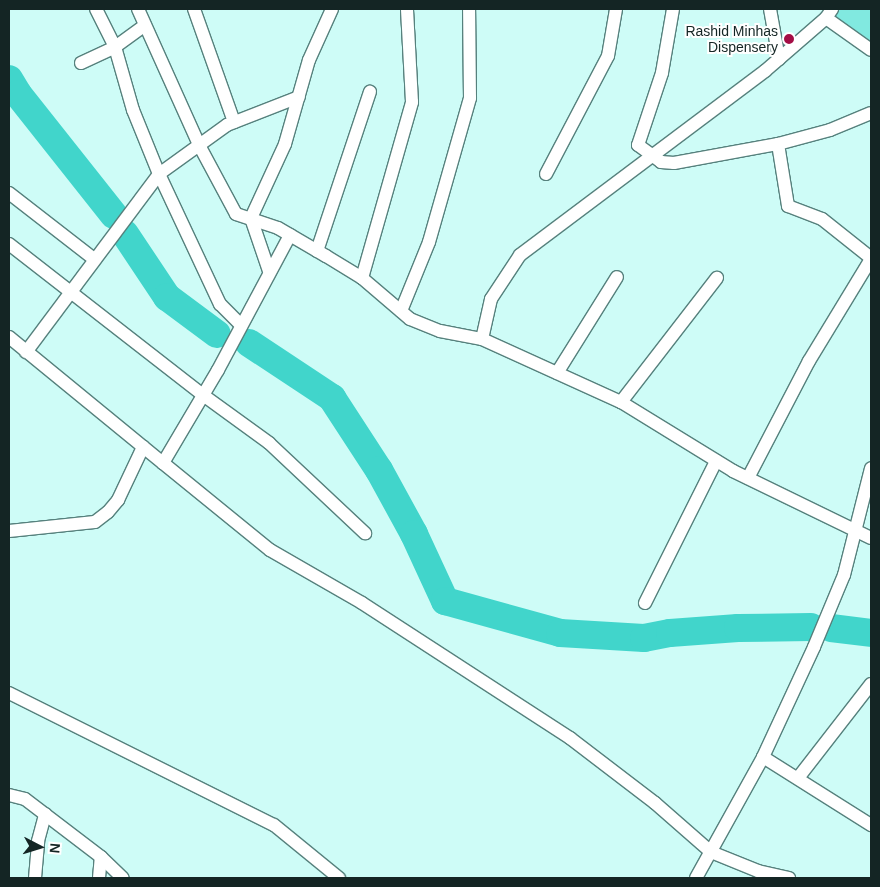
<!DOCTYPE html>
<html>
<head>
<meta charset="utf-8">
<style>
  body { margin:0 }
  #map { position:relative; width:880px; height:887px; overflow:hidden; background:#cefcf7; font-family:Arial,sans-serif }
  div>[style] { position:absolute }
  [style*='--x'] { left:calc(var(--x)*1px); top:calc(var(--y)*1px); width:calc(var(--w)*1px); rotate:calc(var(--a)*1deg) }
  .green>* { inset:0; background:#81e9e0 }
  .river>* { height:28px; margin:-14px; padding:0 14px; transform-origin:14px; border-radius:14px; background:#41d5cb }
  .roads { filter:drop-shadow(1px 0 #56817d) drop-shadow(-1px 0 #56817d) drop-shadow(0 1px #56817d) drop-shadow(0 -1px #56817d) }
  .minor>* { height:12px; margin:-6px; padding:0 6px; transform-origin:6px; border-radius:6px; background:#fff }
  .dots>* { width:14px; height:14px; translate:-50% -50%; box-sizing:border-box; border:2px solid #fff; border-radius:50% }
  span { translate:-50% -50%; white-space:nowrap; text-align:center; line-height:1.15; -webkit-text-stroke:4px #fff; paint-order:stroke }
  .poi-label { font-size:14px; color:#142524 }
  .right { translate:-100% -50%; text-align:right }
  .frame { position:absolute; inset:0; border:10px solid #142524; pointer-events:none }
  .north { position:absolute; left:15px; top:822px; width:50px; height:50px; -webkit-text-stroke:4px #fff; paint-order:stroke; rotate:95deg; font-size:14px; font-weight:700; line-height:20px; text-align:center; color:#142524 }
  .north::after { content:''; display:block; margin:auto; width:18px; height:22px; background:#142524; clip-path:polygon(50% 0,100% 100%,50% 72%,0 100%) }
</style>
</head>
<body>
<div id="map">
  <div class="green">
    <i style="clip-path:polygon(832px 9px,871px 9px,871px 47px,827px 16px)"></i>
  </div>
  <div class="river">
    <i style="--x:9;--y:79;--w:17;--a:59"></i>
    <i style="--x:18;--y:94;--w:154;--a:51.6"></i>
    <i style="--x:125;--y:234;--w:76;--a:56.3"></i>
    <i style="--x:167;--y:297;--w:62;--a:36.5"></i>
    <i style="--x:249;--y:343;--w:100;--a:33.5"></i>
    <i style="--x:332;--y:398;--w:86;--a:56.9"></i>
    <i style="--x:379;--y:470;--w:73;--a:61.3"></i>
    <i style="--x:414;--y:534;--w:74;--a:65.2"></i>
    <i style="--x:445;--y:601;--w:119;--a:15.5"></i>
    <i style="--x:560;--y:633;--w:84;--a:3.4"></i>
    <i style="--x:644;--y:638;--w:26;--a:-11"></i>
    <i style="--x:670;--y:633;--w:68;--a:-4.2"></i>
    <i style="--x:738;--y:628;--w:73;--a:-0.8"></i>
    <i style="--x:831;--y:628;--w:40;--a:7.1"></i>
  </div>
  <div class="roads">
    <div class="minor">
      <i style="--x:96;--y:9;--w:42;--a:63.4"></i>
      <i style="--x:115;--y:47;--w:66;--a:74.1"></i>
      <i style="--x:133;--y:110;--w:69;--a:67.9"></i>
      <i style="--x:159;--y:174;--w:144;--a:64.9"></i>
      <i style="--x:220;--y:304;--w:30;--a:45"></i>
      <i style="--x:138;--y:9;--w:149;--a:65.8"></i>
      <i style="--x:199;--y:145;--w:78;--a:61.8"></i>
      <i style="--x:236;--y:214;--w:44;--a:18.4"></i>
      <i style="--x:278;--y:228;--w:56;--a:30.3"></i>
      <i style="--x:326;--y:256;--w:42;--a:31.4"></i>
      <i style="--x:362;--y:278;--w:63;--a:40.5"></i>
      <i style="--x:410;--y:319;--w:32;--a:22"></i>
      <i style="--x:440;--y:331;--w:43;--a:10.8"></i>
      <i style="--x:482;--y:339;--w:153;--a:24.4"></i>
      <i style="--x:621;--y:402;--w:132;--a:31.6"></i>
      <i style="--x:733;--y:471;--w:153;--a:25.9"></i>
      <i style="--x:194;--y:9;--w:120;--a:70.5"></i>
      <i style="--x:673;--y:9;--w:65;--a:99.8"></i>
      <i style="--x:662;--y:73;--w:76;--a:108.4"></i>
      <i style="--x:638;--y:145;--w:29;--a:36"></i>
      <i style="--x:661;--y:162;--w:13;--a:4"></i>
      <i style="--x:674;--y:163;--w:106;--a:-10.4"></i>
      <i style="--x:778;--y:144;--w:54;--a:-15.1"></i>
      <i style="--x:830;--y:130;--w:44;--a:-22.5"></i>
      <i style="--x:770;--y:9;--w:51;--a:79.8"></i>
      <i style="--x:826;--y:18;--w:55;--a:35.4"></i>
      <i style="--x:81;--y:63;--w:38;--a:-25"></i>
      <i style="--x:115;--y:47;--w:37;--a:-36"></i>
      <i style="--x:778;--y:144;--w:63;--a:80.8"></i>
      <i style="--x:788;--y:206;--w:36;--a:21"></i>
      <i style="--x:822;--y:219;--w:63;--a:38.5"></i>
      <i style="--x:546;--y:174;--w:133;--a:-62.3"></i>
      <i style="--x:608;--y:56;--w:48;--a:-80.3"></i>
      <i style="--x:9;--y:193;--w:108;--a:37.8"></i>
      <i style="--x:9;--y:244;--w:246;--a:37.9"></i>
      <i style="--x:203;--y:395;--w:82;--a:36"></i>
      <i style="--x:269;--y:443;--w:132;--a:43.2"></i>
      <i style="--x:317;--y:251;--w:168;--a:-71.6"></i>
      <i style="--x:269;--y:271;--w:56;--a:-108.8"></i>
      <i style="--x:251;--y:218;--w:81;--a:-65.3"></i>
      <i style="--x:285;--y:144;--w:87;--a:-74.1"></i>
      <i style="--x:309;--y:60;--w:56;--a:-65.7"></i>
      <i style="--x:362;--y:278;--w:183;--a:-74.1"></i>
      <i style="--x:412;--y:102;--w:93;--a:-93.1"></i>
      <i style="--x:401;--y:311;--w:74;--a:-67.9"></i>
      <i style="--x:429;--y:242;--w:150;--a:-74.1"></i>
      <i style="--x:470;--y:98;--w:89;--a:-90.6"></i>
      <i style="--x:9;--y:337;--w:199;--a:39.3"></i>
      <i style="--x:163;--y:463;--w:108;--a:-59.4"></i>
      <i style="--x:218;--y:370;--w:153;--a:-61.9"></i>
      <i style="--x:482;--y:339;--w:41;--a:-77.3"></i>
      <i style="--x:491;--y:299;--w:53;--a:-56.6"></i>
      <i style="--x:520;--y:255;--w:306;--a:-36.9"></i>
      <i style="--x:765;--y:71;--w:81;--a:-41"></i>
      <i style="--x:826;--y:18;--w:11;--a:-56"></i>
      <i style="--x:26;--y:352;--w:222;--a:-53.2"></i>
      <i style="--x:159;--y:174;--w:84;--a:-35.8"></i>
      <i style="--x:227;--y:125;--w:77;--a:-21.3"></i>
      <i style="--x:557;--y:373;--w:113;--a:-58"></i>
      <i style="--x:621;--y:402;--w:157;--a:-52.3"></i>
      <i style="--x:163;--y:463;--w:138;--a:39.1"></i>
      <i style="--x:270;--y:550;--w:106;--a:29.9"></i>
      <i style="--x:362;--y:603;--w:248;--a:33"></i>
      <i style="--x:570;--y:738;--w:107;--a:37.4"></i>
      <i style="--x:655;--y:803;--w:74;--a:41.2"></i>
      <i style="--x:711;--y:852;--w:51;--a:22"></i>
      <i style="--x:758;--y:871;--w:32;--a:13"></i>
      <i style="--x:748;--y:478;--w:132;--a:-62.5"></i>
      <i style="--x:809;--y:361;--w:119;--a:-58.7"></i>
      <i style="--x:9;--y:531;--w:86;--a:-6"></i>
      <i style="--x:95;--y:522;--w:16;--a:-38"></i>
      <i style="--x:108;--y:512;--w:16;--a:-50"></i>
      <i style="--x:118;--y:500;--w:59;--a:-64.7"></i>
      <i style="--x:645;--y:603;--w:159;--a:-63.4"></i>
      <i style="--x:9;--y:693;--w:296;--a:26.5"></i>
      <i style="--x:274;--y:825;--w:84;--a:39.2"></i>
      <i style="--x:763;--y:757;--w:128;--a:32.2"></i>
      <i style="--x:798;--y:778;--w:119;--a:-52.2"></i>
      <i style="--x:9;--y:795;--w:16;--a:14"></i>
      <i style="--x:25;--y:799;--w:96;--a:37.3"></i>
      <i style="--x:101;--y:857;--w:30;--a:44"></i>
      <i style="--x:35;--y:878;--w:37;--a:-85"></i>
      <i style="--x:38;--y:841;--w:28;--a:-75"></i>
      <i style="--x:99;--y:878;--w:21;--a:-85"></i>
      <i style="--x:696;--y:878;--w:138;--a:-61"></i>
      <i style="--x:763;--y:757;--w:121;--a:-65.1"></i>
      <i style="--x:814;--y:647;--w:78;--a:-67.4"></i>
      <i style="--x:844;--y:575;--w:110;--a:-75.8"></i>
    </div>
  </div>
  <div class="dots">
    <i style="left:789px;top:39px;background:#a40d45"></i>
  </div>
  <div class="poi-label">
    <span class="right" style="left:778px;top:39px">Rashid Minhas<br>Dispensery</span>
  </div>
  <div class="frame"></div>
  <div class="north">N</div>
</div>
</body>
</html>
